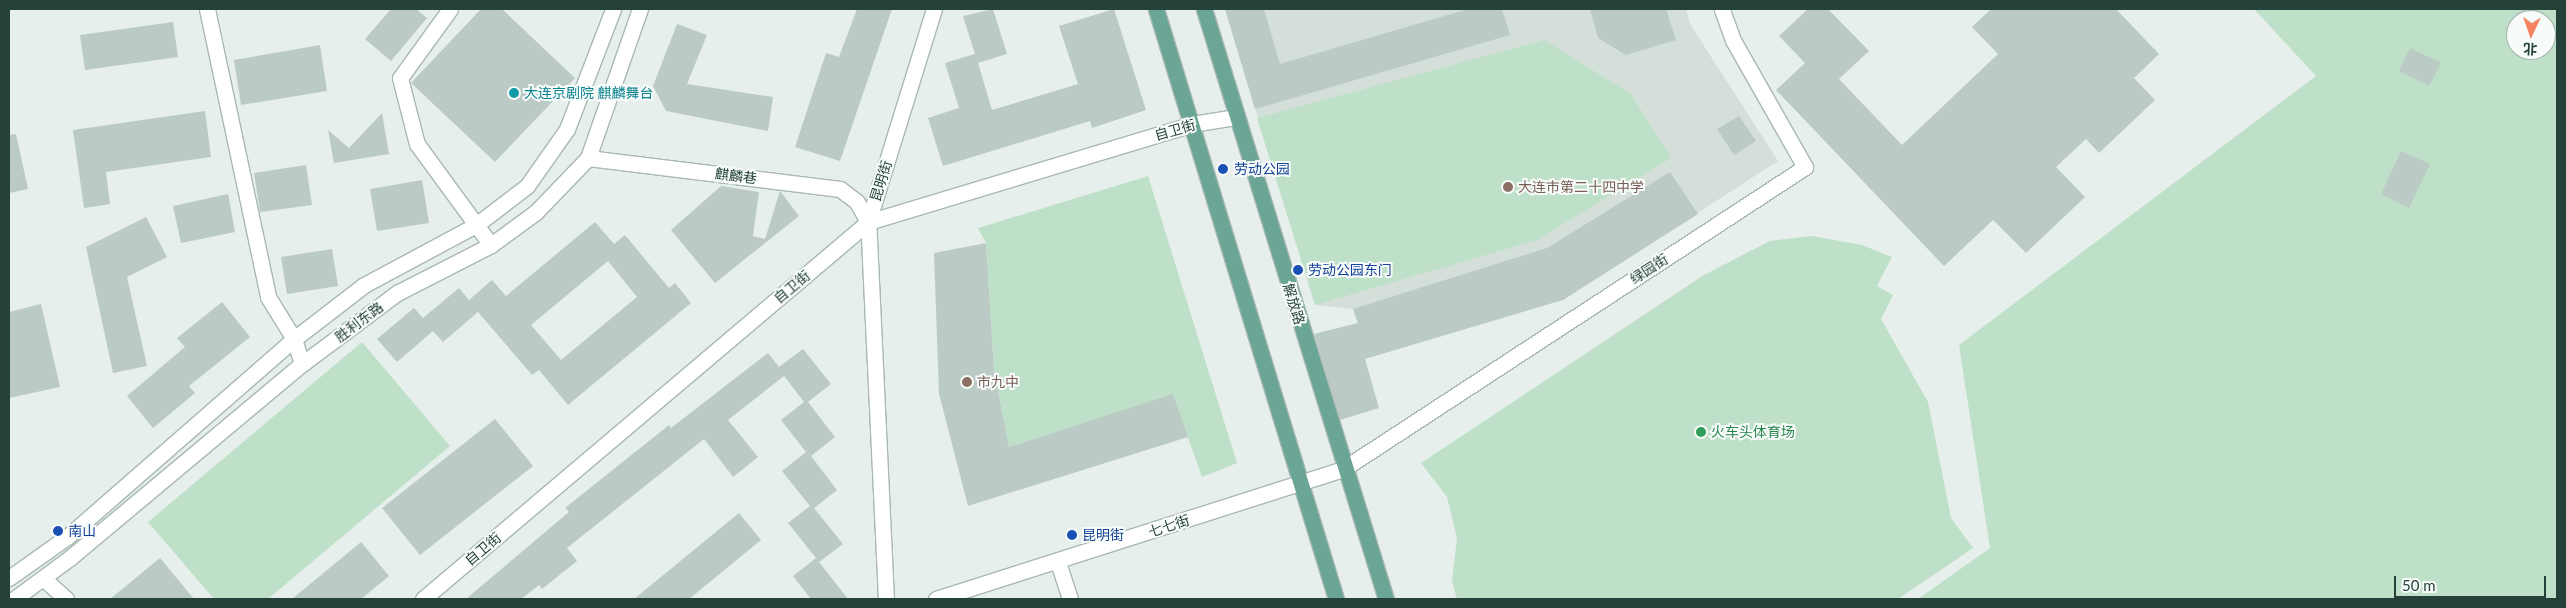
<!DOCTYPE html>
<html>
<head>
<meta charset="utf-8">
<style>
  body { margin:0 }
  #map { position:relative; width:2566px; height:608px; overflow:hidden; background:#e6efeb; font-family:Lato,"Noto Sans SC",sans-serif }
  div>[style] { position:absolute }
  [style*='--x'] { left:calc(var(--x)*1px); top:calc(var(--y)*1px); width:calc(var(--w)*1px); rotate:calc(var(--a)*1deg) }
  .built>* { inset:0; background:#d4dfda }
  .green>* { inset:0; background:#bfe0c8 }
  .building>* { inset:0; background:#bbcac4 }
  .roads { filter:drop-shadow(1px 0 #a8b8b2) drop-shadow(-1px 0 #a8b8b2) drop-shadow(0 1px #a8b8b2) drop-shadow(0 -1px #a8b8b2) }
  .street>* { height:15px; margin:-7.5px; padding:0 7.5px; transform-origin:7.5px; border-radius:7.5px; background:#fff }
  .secondary>* { height:15px; margin:-7.5px; padding:0 7.5px; transform-origin:7.5px; border-radius:7.5px; background:#fff }
  .primary>* { height:15px; margin:-7.5px; padding:0 7.5px; transform-origin:7.5px; border-radius:7.5px; background:#6aa596 }
  .dots>* { width:14px; height:14px; translate:-50% -50%; box-sizing:border-box; border:2px solid #f7fbf9; border-radius:50% }
  span { translate:-50% -50%; white-space:nowrap; text-align:center; line-height:1.15; -webkit-text-stroke:4px #f7fbf9; paint-order:stroke }
  .culture-label { font-size:14px; color:#0d838f }
  .left { translate:0 -50%; text-align:left }
  .street-label { font-size:14px; color:#24423a }
  .transit-label { font-size:14px; color:#164399 }
  .education-label { font-size:14px; color:#785e54 }
  .leisure-label { font-size:14px; color:#27864d }
  .frame { position:absolute; inset:0; border:10px solid #24423a; pointer-events:none }
  .north { position:absolute; left:2506px; top:10px; width:50px; height:50px; box-sizing:border-box; background:#f7fbf9; border:1px solid #a3b1ad; border-radius:50%; rotate:183deg; font-size:14px; font-weight:700; line-height:20px; text-align:center; color:#24423a }
  .north::after { content:''; display:block; margin:auto; width:18px; height:22px; background:#f4845f; clip-path:polygon(50% 0,100% 100%,50% 72%,0 100%) }
  .scale { position:absolute; left:2394px; top:576px; width:152px; height:22px; box-sizing:border-box; border:2px solid #24423a; border-top:0; padding-left:6px; font-size:15px; line-height:18px; white-space:nowrap; color:#24423a; -webkit-text-stroke:4px #f7fbf9; paint-order:stroke }
</style>
</head>
<body>
<div id="map">
  <div class="built">
    <i style="clip-path:polygon(1225px 9px,1686px 9px,1690px 24px,1778px 161px,1563px 300px,1361px 332px,1353px 309px,1315px 305px)"></i>
  </div>
  <div class="green">
    <i style="clip-path:polygon(evenodd,2254px 9px,2557px 9px,2557px 599px,1918px 599px,1990px 548px,1959px 345px,2316px 76px,2254px 9px,2516px 20px,2546px 20px,2546px 50px,2516px 50px,2516px 20px)"></i>
    <i style="clip-path:polygon(1544px 40px,1631px 94px,1671px 158px,1537px 240px,1315px 305px,1257px 118px)"></i>
    <i style="clip-path:polygon(1148px 176px,1237px 463px,1202px 477px,1173px 395px,1009px 447px,994px 370px,986px 243px,978px 228px)"></i>
    <i style="clip-path:polygon(1812px 236px,1862px 245px,1892px 257px,1877px 286px,1893px 295px,1881px 319px,1928px 402px,1951px 518px,1973px 548px,1898px 599px,1457px 599px,1452px 581px,1457px 538px,1447px 497px,1421px 463px,1704px 275px,1770px 241px)"></i>
    <i style="clip-path:polygon(362px 342px,450px 446px,268px 599px,214px 599px,148px 522px)"></i>
  </div>
  <div class="building">
    <i style="clip-path:polygon(391px 9px,416px 9px,427px 18px,391px 61px,365px 39px)"></i>
    <i style="clip-path:polygon(481px 9px,502px 9px,575px 78px,495px 162px,411px 83px)"></i>
    <i style="clip-path:polygon(857px 9px,892px 9px,840px 161px,795px 147px,826px 53px,839px 57px)"></i>
    <i style="clip-path:polygon(993px 9px,1007px 54px,978px 63px,992px 110px,1078px 84px,1059px 26px,1114px 9px,1146px 110px,1092px 128px,1090px 121px,943px 166px,928px 118px,959px 108px,945px 63px,975px 54px,963px 16px)"></i>
    <i style="clip-path:polygon(1225px 9px,1264px 9px,1280px 64px,1468px 9px,1502px 9px,1510px 35px,1255px 109px)"></i>
    <i style="clip-path:polygon(1590px 9px,1666px 9px,1676px 40px,1626px 55px,1598px 38px)"></i>
    <i style="clip-path:polygon(1808px 9px,1828px 9px,1869px 51px,1839px 79px,1902px 145px,1998px 54px,1972px 27px,1991px 9px,2116px 9px,2159px 54px,2134px 78px,2155px 100px,2099px 153px,2086px 139px,2056px 167px,2085px 197px,2026px 253px,1993px 220px,1944px 266px,1776px 90px,1805px 63px,1779px 36px)"></i>
    <i style="clip-path:polygon(173px 22px,178px 57px,85px 70px,80px 35px)"></i>
    <i style="clip-path:polygon(677px 24px,707px 35px,687px 84px,773px 97px,768px 131px,666px 111px,653px 86px)"></i>
    <i style="clip-path:polygon(320px 45px,327px 91px,241px 105px,234px 60px)"></i>
    <i style="clip-path:polygon(2410px 48px,2441px 63px,2429px 86px,2399px 71px)"></i>
    <i style="clip-path:polygon(205px 111px,211px 157px,106px 172px,110px 204px,84px 208px,73px 130px)"></i>
    <i style="clip-path:polygon(382px 113px,389px 154px,334px 163px,328px 130px,349px 148px)"></i>
    <i style="clip-path:polygon(1739px 116px,1756px 141px,1734px 155px,1717px 129px)"></i>
    <i style="clip-path:polygon(16px 134px,28px 189px,9px 193px,9px 135px)"></i>
    <i style="clip-path:polygon(2401px 151px,2430px 164px,2409px 208px,2381px 194px)"></i>
    <i style="clip-path:polygon(306px 165px,312px 205px,260px 212px,254px 173px)"></i>
    <i style="clip-path:polygon(1670px 172px,1698px 214px,1563px 300px,1365px 359px,1379px 408px,1340px 420px,1314px 334px,1358px 323px,1353px 309px,1547px 248px)"></i>
    <i style="clip-path:polygon(422px 180px,429px 223px,377px 231px,370px 189px)"></i>
    <i style="clip-path:polygon(721px 186px,759px 192px,753px 236px,765px 239px,780px 191px,799px 216px,715px 283px,671px 230px)"></i>
    <i style="clip-path:polygon(228px 194px,235px 232px,181px 243px,173px 206px)"></i>
    <i style="clip-path:polygon(146px 217px,167px 257px,127px 277px,147px 366px,113px 373px,86px 247px)"></i>
    <i style="clip-path:polygon(evenodd,595px 222px,614px 244px,625px 235px,669px 288px,675px 283px,691px 303px,568px 405px,539px 370px,532px 375px,478px 312px,443px 342px,433px 331px,397px 362px,377px 339px,414px 308px,423px 318px,459px 288px,469px 300px,492px 280px,506px 296px,595px 222px,608px 261px,637px 297px,561px 360px,531px 325px,608px 261px)"></i>
    <i style="clip-path:polygon(986px 243px,994px 370px,1009px 447px,1173px 394px,1188px 437px,968px 506px,939px 394px,934px 253px)"></i>
    <i style="clip-path:polygon(332px 249px,338px 286px,287px 294px,281px 257px)"></i>
    <i style="clip-path:polygon(222px 302px,250px 337px,189px 386px,195px 393px,153px 428px,127px 396px,185px 347px,177px 338px)"></i>
    <i style="clip-path:polygon(41px 304px,60px 387px,9px 398px,9px 312px)"></i>
    <i style="clip-path:polygon(803px 349px,831px 384px,808px 402px,835px 437px,811px 456px,837px 490px,814px 508px,843px 544px,819px 562px,848px 599px,811px 599px,793px 576px,816px 558px,788px 523px,810px 506px,782px 471px,806px 452px,781px 420px,804px 402px,784px 376px,728px 420px,758px 457px,733px 477px,704px 439px,567px 548px,577px 561px,542px 589px,539px 585px,521px 599px,466px 599px,569px 512px,565px 508px,669px 425px,671px 428px,768px 353px,779px 367px)"></i>
    <i style="clip-path:polygon(495px 419px,533px 466px,420px 555px,382px 508px)"></i>
    <i style="clip-path:polygon(739px 513px,761px 540px,689px 599px,634px 599px)"></i>
    <i style="clip-path:polygon(361px 542px,389px 576px,361px 599px,292px 599px)"></i>
    <i style="clip-path:polygon(160px 558px,194px 599px,110px 599px)"></i>
  </div>
  <div class="roads">
    <div class="street">
      <i style="--x:207;--y:9;--w:294;--a:78"></i>
      <i style="--x:268;--y:297;--w:49;--a:58.2"></i>
      <i style="--x:294;--y:339;--w:26;--a:72"></i>
      <i style="--x:450;--y:9;--w:85;--a:125.9"></i>
      <i style="--x:400;--y:78;--w:68;--a:75.6"></i>
      <i style="--x:417;--y:144;--w:125;--a:53.8"></i>
      <i style="--x:588;--y:158;--w:254;--a:7"></i>
      <i style="--x:840;--y:189;--w:21;--a:37"></i>
      <i style="--x:857;--y:202;--w:23;--a:61"></i>
      <i style="--x:1343;--y:469;--w:552;--a:-33.17"></i>
      <i style="--x:1805;--y:167;--w:146;--a:-119.6"></i>
      <i style="--x:1733;--y:40;--w:33;--a:-110"></i>
      <i style="--x:1058;--y:562;--w:39;--a:72"></i>
      <i style="--x:44;--y:579;--w:30;--a:42"></i>
      <i style="--x:423;--y:599;--w:583;--a:-40.27"></i>
      <i style="--x:868;--y:222;--w:338;--a:-16.8"></i>
      <i style="--x:1192;--y:124;--w:45;--a:-9"></i>
    </div>
    <div class="secondary">
      <i style="--x:9;--y:578;--w:71;--a:-35.3"></i>
      <i style="--x:67;--y:537;--w:301;--a:-41.1"></i>
      <i style="--x:294;--y:339;--w:88;--a:-37.6"></i>
      <i style="--x:364;--y:285;--w:127;--a:-28.2"></i>
      <i style="--x:476;--y:225;--w:64;--a:-37.4"></i>
      <i style="--x:527;--y:186;--w:70;--a:-54.9"></i>
      <i style="--x:567;--y:129;--w:129;--a:-69"></i>
      <i style="--x:14;--y:599;--w:71;--a:-36.4"></i>
      <i style="--x:71;--y:557;--w:301;--a:-39.9"></i>
      <i style="--x:302;--y:364;--w:119;--a:-36.8"></i>
      <i style="--x:397;--y:293;--w:106;--a:-27.1"></i>
      <i style="--x:491;--y:245;--w:56;--a:-36.3"></i>
      <i style="--x:536;--y:212;--w:75;--a:-46.1"></i>
      <i style="--x:588;--y:158;--w:158;--a:-70.8"></i>
      <i style="--x:886;--y:599;--w:377;--a:-92.7"></i>
      <i style="--x:868;--y:222;--w:223;--a:-72.8"></i>
      <i style="--x:936;--y:599;--w:427;--a:-17.7"></i>
    </div>
    <div class="primary">
      <i style="--x:1156;--y:9;--w:617;--a:73.03"></i>
      <i style="--x:1204;--y:9;--w:617;--a:72.86"></i>
    </div>
  </div>
  <div class="dots">
    <i style="left:514px;top:93px;background:#0f9aa8"></i>
    <i style="left:1223px;top:169px;background:#1a4fb4"></i>
    <i style="left:1508px;top:187px;background:#8d6e63"></i>
    <i style="left:1298px;top:270px;background:#1a4fb4"></i>
    <i style="left:967px;top:382px;background:#8d6e63"></i>
    <i style="left:1701px;top:432px;background:#2e9e5b"></i>
    <i style="left:58px;top:531px;background:#1a4fb4"></i>
    <i style="left:1072px;top:535px;background:#1a4fb4"></i>
  </div>
  <div class="culture-label">
    <span class="left" style="left:524px;top:93px">大连京剧院 麒麟舞台</span>
  </div>
  <div class="street-label">
    <span style="left:1175px;top:130px;rotate:-16deg">自卫街</span>
    <span style="left:736px;top:176px;rotate:7deg">麒麟巷</span>
    <span style="left:881px;top:181px;rotate:-73deg">昆明街</span>
    <span style="left:1649px;top:269px;rotate:-33deg">绿园街</span>
    <span style="left:792px;top:287px;rotate:-40deg">自卫街</span>
    <span style="left:1294px;top:304px;rotate:73deg">解放路</span>
    <span style="left:359px;top:322px;rotate:-37deg">胜利东路</span>
    <span style="left:1169px;top:526px;rotate:-18deg">七七街</span>
    <span style="left:483px;top:549px;rotate:-40deg">自卫街</span>
  </div>
  <div class="transit-label">
    <span class="left" style="left:1234px;top:169px">劳动公园</span>
    <span class="left" style="left:1308px;top:270px">劳动公园东门</span>
    <span class="left" style="left:68px;top:531px">南山</span>
    <span class="left" style="left:1082px;top:535px">昆明街</span>
  </div>
  <div class="education-label">
    <span class="left" style="left:1518px;top:187px">大连市第二十四中学</span>
    <span class="left" style="left:977px;top:382px">市九中</span>
  </div>
  <div class="leisure-label">
    <span class="left" style="left:1711px;top:432px">火车头体育场</span>
  </div>
  <div class="frame"></div>
  <div class="north">北</div>
  <div class="scale">50 m</div>
</div>
</body>
</html>
